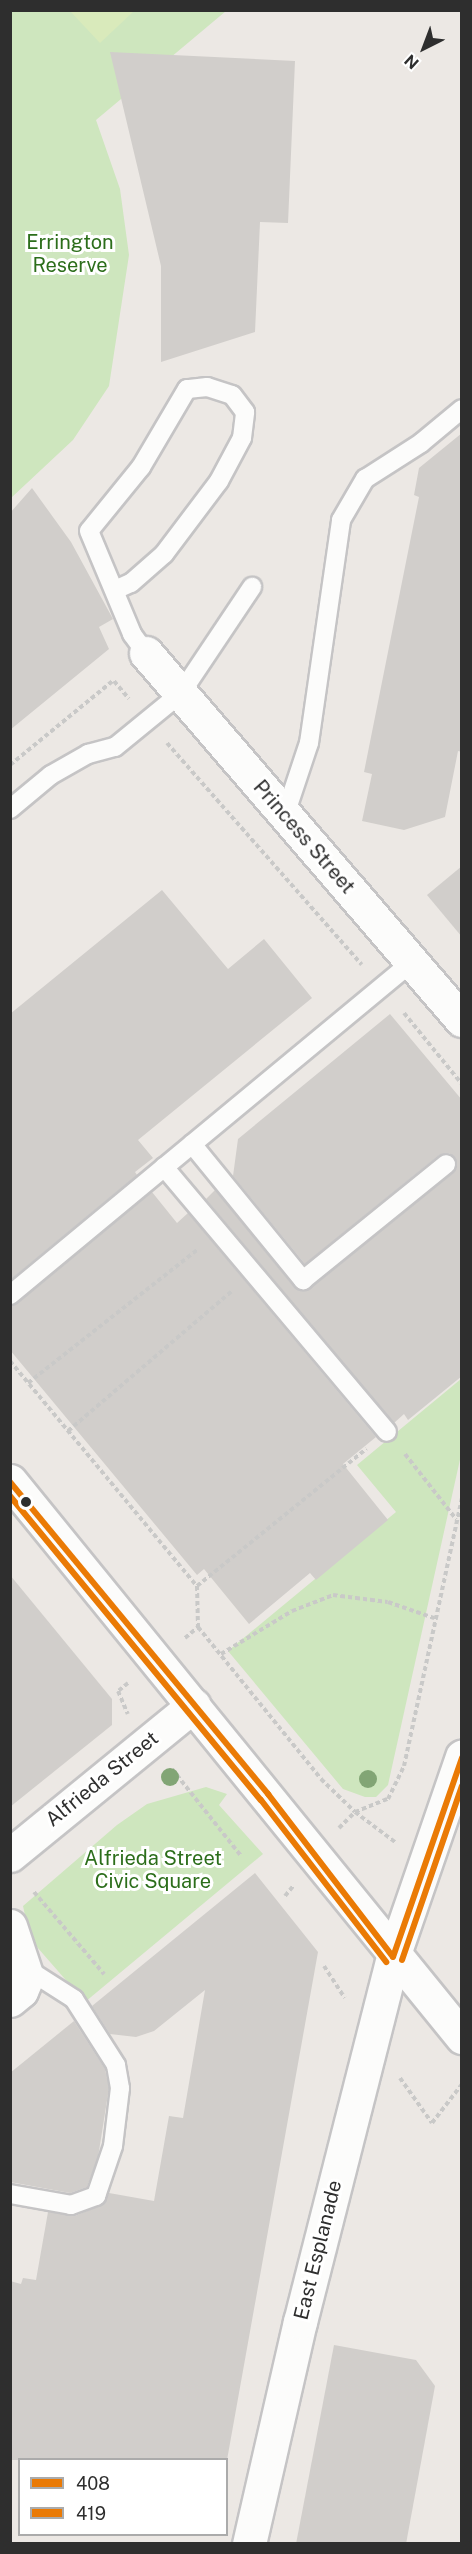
<!DOCTYPE html>
<html>
<head>
<meta charset="utf-8">
<style>
  body { margin:0 }
  #map { position:relative; width:472px; height:2554px; overflow:hidden; background:#ece8e4; font-family:"Public Sans",sans-serif }
  div>[style] { position:absolute }
  [style*='--x'] { left:calc(var(--x)*1px); top:calc(var(--y)*1px); width:calc(var(--w)*1px); rotate:calc(var(--a)*1deg) }
  .green>* { inset:0; background:#cee6be }
  .pitch>* { inset:0; background:#d9eabb }
  .building>* { inset:0; background:#d1cecb }
  .path>* { height:4px; margin-top:-2px; transform-origin:0; background:repeating-linear-gradient(90deg,#c9c9c8 0 4.5px,transparent 0 7.5px) }
  .roads { filter:drop-shadow(2px 0 #c5c4c5) drop-shadow(-2px 0 #c5c4c5) drop-shadow(0 2px #c5c4c5) drop-shadow(0 -2px #c5c4c5) }
  .service>* { height:18px; margin:-9px; padding:0 9px; transform-origin:9px; border-radius:9px; background:#fcfcfb }
  .minor>* { height:33px; margin:-16.5px; padding:0 16.5px; transform-origin:16.5px; border-radius:16.5px; background:#fcfcfb }
  .tertiary>* { height:33px; margin:-16.5px; padding:0 16.5px; transform-origin:16.5px; border-radius:16.5px; background:#fcfcfb }
  .secondary>* { height:33px; margin:-16.5px; padding:0 16.5px; transform-origin:16.5px; border-radius:16.5px; background:#fcfcfb }
  .bus-1>* { height:6px; margin:-3px; padding:0 3px; transform-origin:3px; border-radius:3px; background:#ea7a05 }
  .bus-2>* { height:6px; margin:-3px; padding:0 3px; transform-origin:3px; border-radius:3px; background:#ea7a05 }
  .trees>* { width:18px; height:18px; margin:-9px; border-radius:50%; background:#82a575 }
  .dots>* { width:16px; height:16px; translate:-50% -50%; box-sizing:border-box; border:3px solid #fff; border-radius:50% }
  span { translate:-50% -50%; white-space:nowrap; text-align:center; line-height:1.15; -webkit-text-stroke:6px #fff; paint-order:stroke }
  .park-label { font-size:20px; color:#2c6e1b }
  .street-label { font-size:20px; color:#2e2e2e }
  .frame { position:absolute; inset:0; border:12px solid #2e2e2e; pointer-events:none }
  .legend { position:absolute; left:18px; top:2458px; width:210px; height:78px; box-sizing:border-box; background:#fff; border:2px solid #ababab; margin:0; padding:8px 10px; list-style:none; font-size:18px; color:#2e2e2e }
  .legend li { display:flex; align-items:center; gap:12px; height:30px }
  .legend b { width:30px; border:2px solid #ababab }
  .north { position:absolute; left:394px; top:18px; width:60px; height:60px; -webkit-text-stroke:4px #fff; paint-order:stroke; rotate:222deg; font-size:16px; font-weight:700; line-height:24px; text-align:center; color:#2e2e2e }
  .north::after { content:''; display:block; margin:auto; width:21px; height:27px; background:#2e2e2e; clip-path:polygon(50% 0,100% 100%,50% 72%,0 100%) }
</style>
</head>
<body>
<div id="map">
  <div class="green">
    <i style="clip-path:polygon(11px 11px,226px 11px,96px 120px,120px 189px,129px 255px,109px 386px,73px 440px,11px 498px)"></i>
    <i style="clip-path:polygon(461px 1379px,461px 1455px,388px 1785px,376px 1797px,365px 1797px,343px 1789px,228px 1651px,396px 1512px,357px 1465px)"></i>
    <i style="clip-path:polygon(206px 1787px,227px 1794px,219px 1805px,263px 1854px,85px 2002px,30px 1939px,23px 1906px,117px 1825px,147px 1804px)"></i>
  </div>
  <div class="pitch">
    <i style="clip-path:polygon(70px 11px,134px 11px,100px 43px)"></i>
  </div>
  <div class="building">
    <i style="clip-path:polygon(110px 52px,295px 61px,288px 223px,260px 222px,255px 332px,161px 362px,161px 266px)"></i>
    <i style="clip-path:polygon(462px 433px,462px 752px,458px 751px,445px 817px,404px 830px,362px 821px,372px 774px,364px 772px,419px 497px,414px 495px,419px 468px)"></i>
    <i style="clip-path:polygon(32px 488px,71px 542px,113px 619px,99px 627px,109px 649px,10px 730px,10px 513px)"></i>
    <i style="clip-path:polygon(462px 866px,462px 937px,427px 895px)"></i>
    <i style="clip-path:polygon(162px 890px,228px 969px,264px 939px,312px 998px,138px 1140px,153px 1158px,135px 1172px,137px 1175px,10px 1280px,10px 1014px)"></i>
    <i style="clip-path:polygon(390px 1014px,462px 1100px,462px 1376px,408px 1420px,404px 1414px,394px 1423px,206px 1199px,215px 1190px,294px 1287px,304px 1291px,453px 1173px,455px 1157px,449px 1153px,439px 1155px,305px 1264px,233px 1176px,238px 1139px)"></i>
    <i style="clip-path:polygon(152px 1192px,177px 1223px,188px 1213px,376px 1437px,343px 1464px,388px 1520px,316px 1580px,310px 1573px,249px 1624px,204px 1569px,197px 1575px,10px 1350px,10px 1306px)"></i>
    <i style="clip-path:polygon(10px 1575px,112px 1699px,112px 1725px,10px 1807px)"></i>
    <i style="clip-path:polygon(255px 1873px,318px 1952px,227px 2460px,10px 2460px,10px 2281px,21px 2284px,23px 2278px,36px 2280px,48px 2212px,75px 2216px,104px 2204px,109px 2193px,154px 2201px,169px 2116px,183px 2118px,205px 1990px,154px 2031px,136px 2037px,110px 2034px,92px 2006px)"></i>
    <i style="clip-path:polygon(74px 2021px,105px 2069px,109px 2088px,98px 2157px,87px 2187px,70px 2193px,10px 2182px,10px 2073px)"></i>
    <i style="clip-path:polygon(334px 2345px,416px 2360px,435px 2386px,406px 2544px,296px 2544px)"></i>
  </div>
  <div class="path">
    <i style="--x:114;--y:681;--w:23;--a:50"></i>
    <i style="--x:167;--y:743;--w:295;--a:48.7"></i>
    <i style="--x:10;--y:765;--w:134;--a:-39.3"></i>
    <i style="--x:404;--y:1013;--w:92;--a:50.8"></i>
    <i style="--x:10;--y:1361;--w:293;--a:50.3"></i>
    <i style="--x:197;--y:1586;--w:41;--a:88.6"></i>
    <i style="--x:198;--y:1627;--w:196;--a:51"></i>
    <i style="--x:321;--y:1779;--w:47;--a:44.1"></i>
    <i style="--x:355;--y:1812;--w:35;--a:-22"></i>
    <i style="--x:388;--y:1799;--w:37;--a:-64"></i>
    <i style="--x:404;--y:1766;--w:274;--a:-77.8"></i>
    <i style="--x:28;--y:1383;--w:215;--a:-38.2"></i>
    <i style="--x:68;--y:1431;--w:216;--a:-40.5"></i>
    <i style="--x:405;--y:1454;--w:83;--a:51.9"></i>
    <i style="--x:197;--y:1586;--w:218;--a:-39"></i>
    <i style="--x:185;--y:1638;--w:17;--a:-40"></i>
    <i style="--x:221;--y:1654;--w:83;--a:-31.2"></i>
    <i style="--x:292;--y:1611;--w:44;--a:-21.3"></i>
    <i style="--x:333;--y:1595;--w:55;--a:7.3"></i>
    <i style="--x:388;--y:1602;--w:49;--a:19.2"></i>
    <i style="--x:128;--y:1683;--w:13;--a:141"></i>
    <i style="--x:118;--y:1691;--w:25;--a:67"></i>
    <i style="--x:172;--y:1769;--w:112;--a:51.5"></i>
    <i style="--x:339;--y:1828;--w:23;--a:-45"></i>
    <i style="--x:355;--y:1812;--w:50;--a:36.9"></i>
    <i style="--x:34;--y:1892;--w:108;--a:49.5"></i>
    <i style="--x:285;--y:1896;--w:13;--a:-51"></i>
    <i style="--x:324;--y:1966;--w:38;--a:57"></i>
    <i style="--x:400;--y:2078;--w:55;--a:54.6"></i>
    <i style="--x:432;--y:2123;--w:49;--a:-52.4"></i>
  </div>
  <div class="roads">
    <div class="service">
      <i style="--x:115;--y:590;--w:17;--a:-24"></i>
      <i style="--x:131;--y:583;--w:44;--a:-41.3"></i>
      <i style="--x:164;--y:554;--w:91;--a:-53"></i>
      <i style="--x:219;--y:481;--w:49;--a:-61.9"></i>
      <i style="--x:242;--y:438;--w:26;--a:-83"></i>
      <i style="--x:245;--y:412;--w:21;--a:-127"></i>
      <i style="--x:232;--y:395;--w:26;--a:-162"></i>
      <i style="--x:207;--y:387;--w:20;--a:174"></i>
      <i style="--x:187;--y:389;--w:91;--a:120.5"></i>
      <i style="--x:141;--y:467;--w:82;--a:129.1"></i>
      <i style="--x:89;--y:531;--w:112;--a:67.3"></i>
      <i style="--x:132;--y:634;--w:24;--a:54"></i>
      <i style="--x:10;--y:809;--w:53;--a:-39.7"></i>
      <i style="--x:51;--y:775;--w:43;--a:-29.6"></i>
      <i style="--x:88;--y:754;--w:28;--a:-15"></i>
      <i style="--x:115;--y:747;--w:85;--a:-39.3"></i>
      <i style="--x:181;--y:693;--w:128;--a:-56.2"></i>
      <i style="--x:285;--y:815;--w:76;--a:-71.6"></i>
      <i style="--x:309;--y:743;--w:225;--a:-81.8"></i>
      <i style="--x:341;--y:520;--w:48;--a:-59.7"></i>
      <i style="--x:365;--y:479;--w:67;--a:-32.7"></i>
      <i style="--x:421;--y:443;--w:53;--a:-39.7"></i>
      <i style="--x:192;--y:1144;--w:176;--a:50.8"></i>
      <i style="--x:303;--y:1280;--w:184;--a:-39"></i>
      <i style="--x:164;--y:1167;--w:346;--a:49.9"></i>
      <i style="--x:10;--y:1295;--w:522;--a:-39.64"></i>
      <i style="--x:10;--y:2194;--w:62;--a:10.2"></i>
      <i style="--x:71;--y:2205;--w:27;--a:-20"></i>
      <i style="--x:96;--y:2196;--w:53;--a:-71.2"></i>
      <i style="--x:113;--y:2146;--w:58;--a:-83.1"></i>
      <i style="--x:120;--y:2088;--w:23;--a:-100"></i>
      <i style="--x:116;--y:2065;--w:78;--a:-122.5"></i>
      <i style="--x:74;--y:1999;--w:59;--a:-147.4"></i>
    </div>
    <div class="minor">
      <i style="--x:146;--y:653;--w:484;--a:49.3"></i>
      <i style="--x:10;--y:1855;--w:237;--a:-39.2"></i>
      <i style="--x:10;--y:1926;--w:54;--a:71.6"></i>
      <i style="--x:27;--y:1977;--w:15;--a:113"></i>
      <i style="--x:21;--y:1991;--w:14;--a:141"></i>
    </div>
    <div class="tertiary">
      <i style="--x:249;--y:2544;--w:228;--a:-77.1"></i>
      <i style="--x:300;--y:2322;--w:377;--a:-75.7"></i>
    </div>
    <div class="secondary">
      <i style="--x:10;--y:1481;--w:717;--a:50.89"></i>
      <i style="--x:393;--y:1957;--w:212;--a:-71"></i>
    </div>
  </div>
  <div class="bus-1">
    <i style="--x:10;--y:1482;--w:405;--a:50.4"></i>
    <i style="--x:268;--y:1794;--w:205;--a:52.5"></i>
    <i style="--x:393;--y:1957;--w:211;--a:-70.9"></i>
  </div>
  <div class="bus-2">
    <i style="--x:10;--y:1496;--w:394;--a:50.5"></i>
    <i style="--x:261;--y:1800;--w:205;--a:52.3"></i>
    <i style="--x:402;--y:1960;--w:184;--a:-71"></i>
  </div>
  <div class="trees">
    <i style="left:170px;top:1777px"></i>
    <i style="left:368px;top:1779px"></i>
  </div>
  <div class="dots">
    <i style="left:26px;top:1502px;background:#2e2e2e"></i>
  </div>
  <div class="park-label">
    <span style="left:70px;top:254px">Errington<br>Reserve</span>
    <span style="left:153px;top:1870px">Alfrieda Street<br>Civic Square</span>
  </div>
  <div class="street-label">
    <span style="left:304px;top:837px;rotate:49deg">Princess Street</span>
    <span style="left:102px;top:1779px;rotate:-39deg">Alfrieda Street</span>
    <span style="left:318px;top:2250px;rotate:-76deg">East Esplanade</span>
  </div>
  <div class="frame"></div>
  <ul class="legend">
  <li><b style="height:8px;background:#ea7a05"></b>408</li>
  <li><b style="height:8px;background:#ea7a05"></b>419</li>
  </ul>
  <div class="north">N</div>
</div>
</body>
</html>
